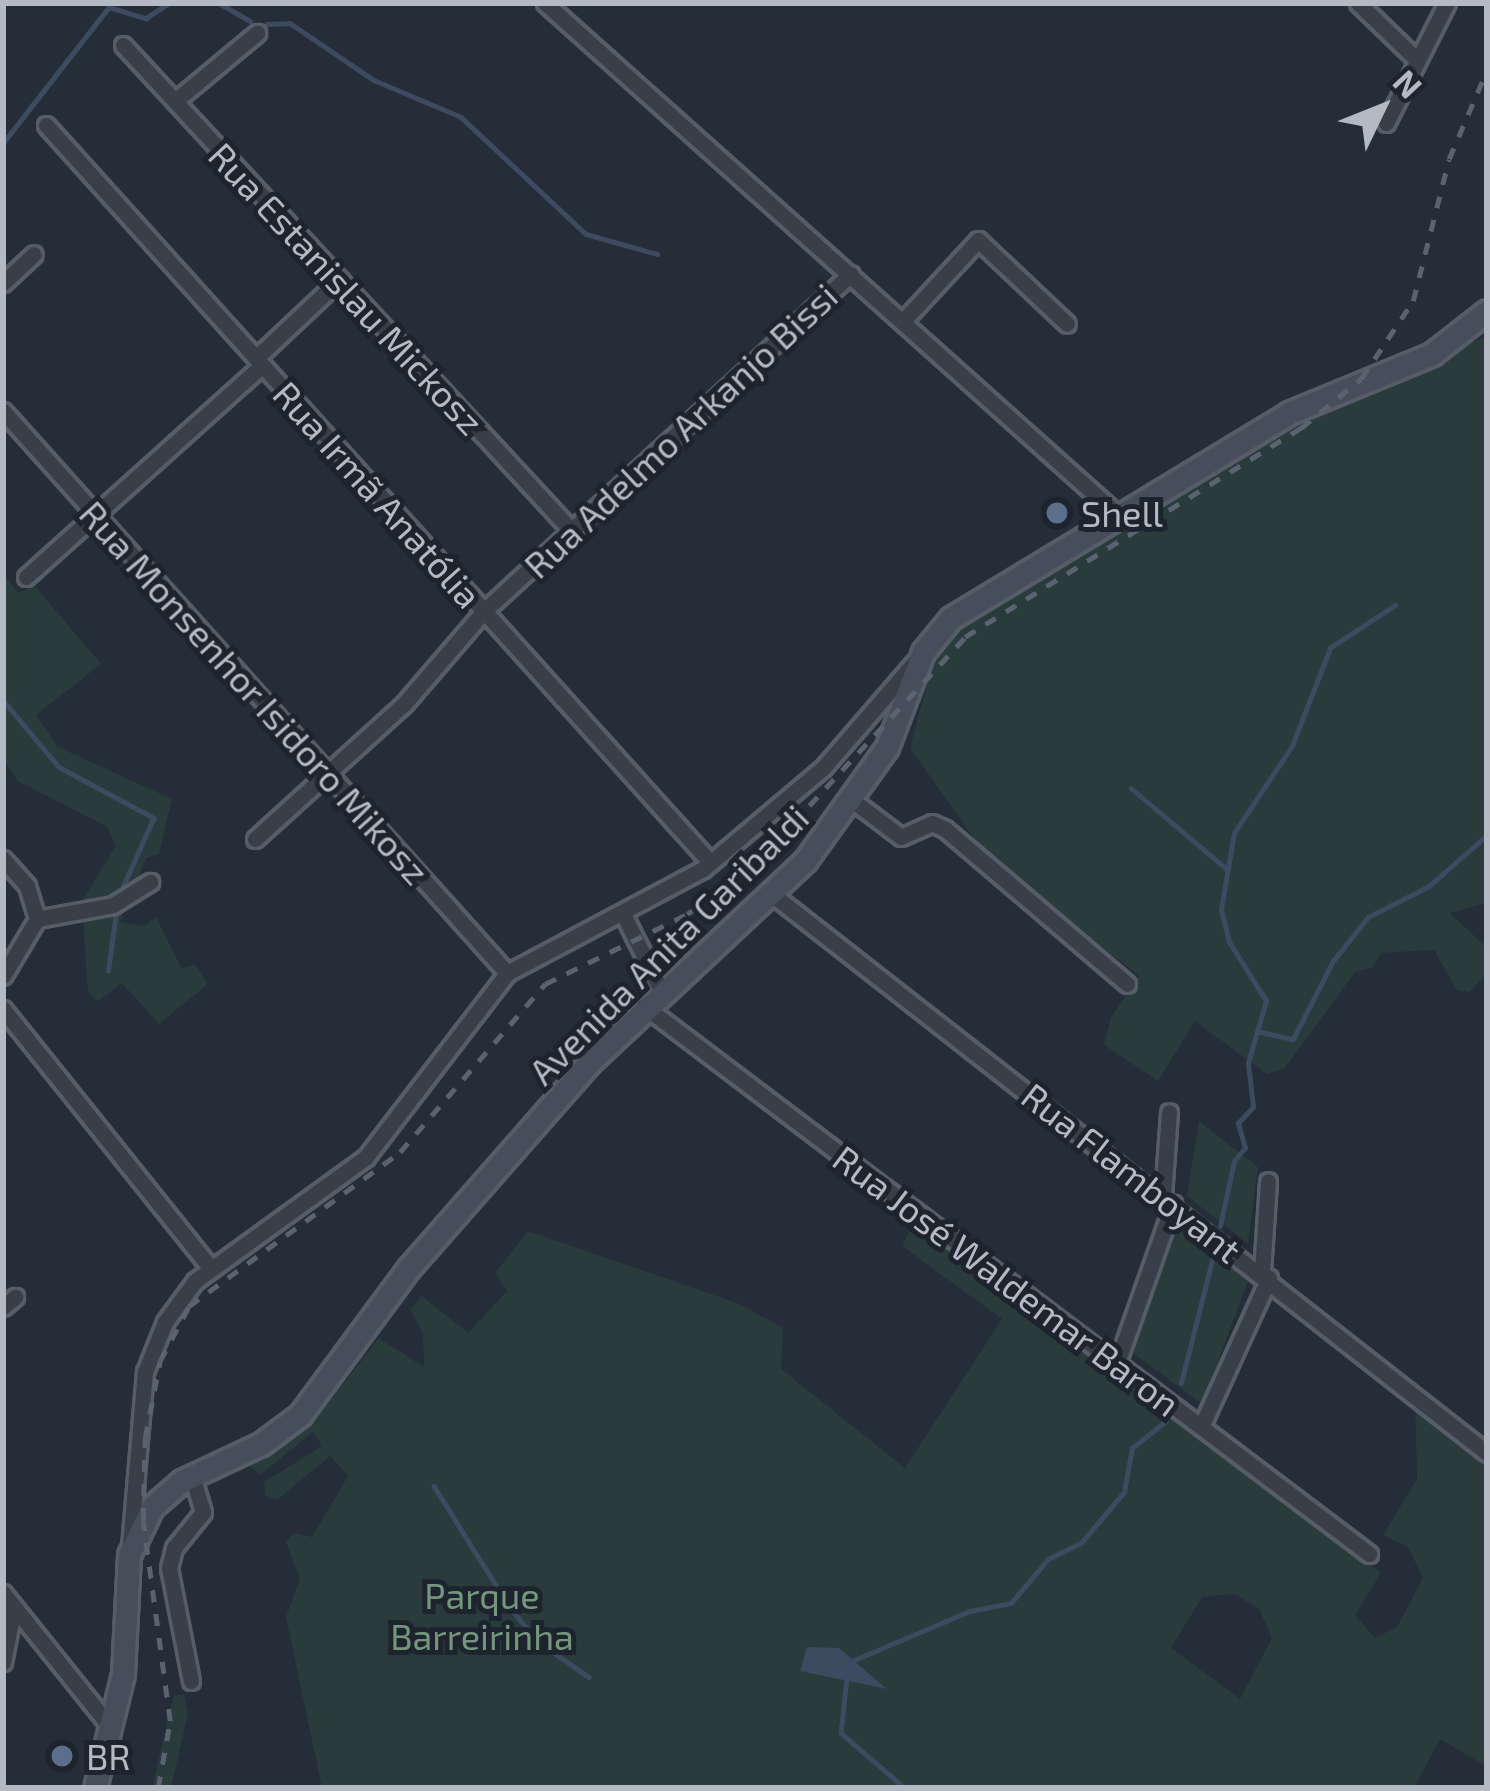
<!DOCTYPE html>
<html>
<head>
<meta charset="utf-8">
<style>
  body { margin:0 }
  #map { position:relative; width:1490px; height:1791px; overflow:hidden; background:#252d38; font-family:"Exo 2",sans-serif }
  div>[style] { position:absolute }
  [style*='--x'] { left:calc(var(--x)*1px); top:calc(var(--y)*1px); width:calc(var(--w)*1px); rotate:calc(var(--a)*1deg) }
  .green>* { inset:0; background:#293b3b }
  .water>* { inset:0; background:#3c4b5f }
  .stream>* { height:4.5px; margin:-2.25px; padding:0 2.25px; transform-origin:2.25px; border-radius:2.25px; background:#3c4b5f }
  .roads { filter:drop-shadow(3px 0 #565d66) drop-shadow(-3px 0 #565d66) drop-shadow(0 3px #565d66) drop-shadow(0 -3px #565d66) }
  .minor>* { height:15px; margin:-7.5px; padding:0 7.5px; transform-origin:7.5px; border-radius:7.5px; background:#383f48 }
  .secondary>* { height:21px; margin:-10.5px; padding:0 10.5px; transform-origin:10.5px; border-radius:10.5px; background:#474e5b }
  .rail>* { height:4.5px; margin-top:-2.25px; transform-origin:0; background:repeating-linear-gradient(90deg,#5a636f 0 12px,transparent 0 24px) }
  .dots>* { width:33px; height:33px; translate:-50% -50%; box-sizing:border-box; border:6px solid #1d242d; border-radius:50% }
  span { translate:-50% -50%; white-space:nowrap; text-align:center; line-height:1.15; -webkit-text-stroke:10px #1d242d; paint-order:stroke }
  .street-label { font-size:36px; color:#b3bac4 }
  .poi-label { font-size:36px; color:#b3bac4 }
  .left { translate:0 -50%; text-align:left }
  .park-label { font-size:36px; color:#74977c }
  .frame { position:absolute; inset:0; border:6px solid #b3bac4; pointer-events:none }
  .north { position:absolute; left:1322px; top:48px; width:120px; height:120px; -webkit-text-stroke:9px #1d242d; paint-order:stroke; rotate:47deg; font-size:33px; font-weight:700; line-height:48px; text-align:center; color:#b3bac4 }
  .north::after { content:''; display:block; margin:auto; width:42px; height:54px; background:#b3bac4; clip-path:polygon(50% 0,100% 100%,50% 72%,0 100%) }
</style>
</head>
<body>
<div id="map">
  <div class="green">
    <i style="clip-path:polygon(1487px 336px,1487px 903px,1450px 913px,1487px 948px,1487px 974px,1469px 992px,1457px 990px,1434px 950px,1381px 953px,1372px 968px,1355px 972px,1285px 1068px,1267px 1074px,1195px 1021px,1158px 1081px,1104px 1045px,1111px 1017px,1139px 976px,986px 855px,910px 748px,935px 656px,959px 627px,1045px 570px,1323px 405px)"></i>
    <i style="clip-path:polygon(3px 574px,18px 593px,35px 586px,101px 664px,36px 715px,58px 747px,172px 799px,159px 854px,146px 858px,120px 922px,144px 926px,156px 917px,182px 969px,194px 964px,208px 984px,159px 1024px,122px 983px,98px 1001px,88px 992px,82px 901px,116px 846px,107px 827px,18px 781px,3px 759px)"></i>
    <i style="clip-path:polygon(1199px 1121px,1258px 1167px,1248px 1244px,1187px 1196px)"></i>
    <i style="clip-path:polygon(1175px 1220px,1249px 1279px,1202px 1404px,1130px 1351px)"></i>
    <i style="clip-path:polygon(evenodd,913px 1224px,1381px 1573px,1355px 1615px,1375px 1638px,1397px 1627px,1423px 1578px,1408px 1547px,1383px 1535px,1417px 1479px,1415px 1403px,1487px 1462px,1487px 1767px,1440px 1739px,1414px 1788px,322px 1788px,286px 1617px,300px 1579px,286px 1542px,294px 1533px,312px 1537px,348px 1476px,330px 1456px,277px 1500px,265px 1495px,264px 1482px,322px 1446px,313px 1432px,260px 1475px,250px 1466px,320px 1414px,379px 1338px,424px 1367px,423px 1333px,410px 1309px,422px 1296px,468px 1333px,507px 1291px,495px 1273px,528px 1231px,740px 1304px,783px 1328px,781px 1369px,905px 1468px,1002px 1319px,902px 1246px,913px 1224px,1234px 1594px,1259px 1609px,1272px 1638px,1240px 1699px,1171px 1648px,1202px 1597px,1234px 1594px)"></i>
    <i style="clip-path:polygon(174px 1695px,184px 1695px,188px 1713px,171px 1788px,152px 1788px)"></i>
  </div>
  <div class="water">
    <i style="clip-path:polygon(807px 1647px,839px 1648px,887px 1689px,800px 1671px)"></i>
  </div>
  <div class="stream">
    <i style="--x:219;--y:3;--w:36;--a:30"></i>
    <i style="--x:109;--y:7;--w:39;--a:17"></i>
    <i style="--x:146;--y:18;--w:27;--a:-33"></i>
    <i style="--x:267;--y:24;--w:23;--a:-2"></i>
    <i style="--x:290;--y:23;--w:102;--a:34.2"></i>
    <i style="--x:374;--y:80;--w:95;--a:23"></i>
    <i style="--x:461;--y:117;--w:171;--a:43.1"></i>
    <i style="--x:586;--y:234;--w:74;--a:15.7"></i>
    <i style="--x:3;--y:143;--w:177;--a:-52.1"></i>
    <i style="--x:3;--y:700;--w:87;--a:50.1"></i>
    <i style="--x:59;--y:767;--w:108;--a:28.2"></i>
    <i style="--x:154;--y:818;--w:81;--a:114"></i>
    <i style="--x:1131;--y:788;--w:126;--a:40.2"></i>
    <i style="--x:108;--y:971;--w:60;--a:-82.3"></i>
    <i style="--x:1257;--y:1031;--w:37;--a:13"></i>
    <i style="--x:1293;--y:1039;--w:88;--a:-62.9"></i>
    <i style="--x:1333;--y:961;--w:56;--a:-51.5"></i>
    <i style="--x:1368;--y:917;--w:68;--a:-26.9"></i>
    <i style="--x:1429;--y:886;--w:77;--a:-41.3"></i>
    <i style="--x:1220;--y:1226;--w:66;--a:-77.8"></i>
    <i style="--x:1234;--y:1161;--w:17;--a:-50"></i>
    <i style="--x:1245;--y:1148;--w:26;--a:-106"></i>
    <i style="--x:1238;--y:1123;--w:22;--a:-47"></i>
    <i style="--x:1253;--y:1107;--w:44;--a:-96.5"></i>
    <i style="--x:1248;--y:1063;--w:65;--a:-73.8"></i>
    <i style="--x:1266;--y:1001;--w:70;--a:-122.1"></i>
    <i style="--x:1229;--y:942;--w:34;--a:-104"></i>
    <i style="--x:1221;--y:909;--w:77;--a:-80.3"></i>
    <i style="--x:1234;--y:833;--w:105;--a:-56.3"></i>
    <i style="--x:1292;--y:746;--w:105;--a:-68.8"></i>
    <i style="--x:1330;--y:648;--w:78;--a:-33.5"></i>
    <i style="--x:1181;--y:1383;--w:138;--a:-75.8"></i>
    <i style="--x:434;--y:1486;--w:142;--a:58"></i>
    <i style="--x:509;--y:1606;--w:45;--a:51.3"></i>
    <i style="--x:537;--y:1641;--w:63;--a:34.7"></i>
    <i style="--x:852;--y:1661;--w:128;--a:-23"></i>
    <i style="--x:970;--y:1611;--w:42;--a:-11"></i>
    <i style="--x:1011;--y:1603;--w:57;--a:-49.9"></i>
    <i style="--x:1048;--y:1559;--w:37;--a:-26"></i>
    <i style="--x:1081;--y:1543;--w:67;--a:-49.9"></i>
    <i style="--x:1124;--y:1492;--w:45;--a:-79.7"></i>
    <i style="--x:1132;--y:1448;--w:43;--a:-38.5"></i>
    <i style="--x:847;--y:1678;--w:55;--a:96.2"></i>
    <i style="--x:841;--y:1733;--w:84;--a:40.7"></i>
  </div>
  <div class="roads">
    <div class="minor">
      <i style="--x:545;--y:3;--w:767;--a:41.78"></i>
      <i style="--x:1358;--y:3;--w:82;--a:44"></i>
      <i style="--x:123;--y:45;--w:660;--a:47.27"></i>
      <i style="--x:175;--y:101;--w:107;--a:-39.7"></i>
      <i style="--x:1386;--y:123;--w:135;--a:-63.1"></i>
      <i style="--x:46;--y:125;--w:993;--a:47.98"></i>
      <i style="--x:3;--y:283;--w:42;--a:-43.1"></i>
      <i style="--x:904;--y:320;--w:109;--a:-47.2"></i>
      <i style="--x:978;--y:240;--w:122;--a:43.3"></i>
      <i style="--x:256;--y:358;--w:115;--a:-43.2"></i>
      <i style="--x:3;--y:411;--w:755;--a:48.11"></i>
      <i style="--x:26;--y:577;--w:317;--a:-41.9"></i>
      <i style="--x:852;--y:800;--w:61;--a:37.1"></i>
      <i style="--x:901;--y:837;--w:34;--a:-24"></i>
      <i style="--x:932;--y:823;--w:14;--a:25"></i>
      <i style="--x:945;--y:829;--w:239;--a:40.4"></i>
      <i style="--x:255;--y:839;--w:201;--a:-42.2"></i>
      <i style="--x:404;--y:704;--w:123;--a:-49.3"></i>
      <i style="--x:484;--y:611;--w:498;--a:-42.6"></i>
      <i style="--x:3;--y:859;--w:36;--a:48"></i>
      <i style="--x:27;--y:886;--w:34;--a:73"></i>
      <i style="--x:37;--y:919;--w:66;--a:120.8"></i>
      <i style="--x:773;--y:895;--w:906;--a:38.01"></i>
      <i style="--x:623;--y:914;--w:85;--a:63.4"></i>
      <i style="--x:37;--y:919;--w:77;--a:-10.4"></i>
      <i style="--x:113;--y:905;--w:44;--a:-31.9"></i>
      <i style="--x:644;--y:1006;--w:909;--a:37.08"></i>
      <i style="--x:3;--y:1009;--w:329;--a:51.3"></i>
      <i style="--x:1163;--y:1196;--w:84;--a:-85.9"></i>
      <i style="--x:1262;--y:1272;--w:91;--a:-86.2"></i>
      <i style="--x:3;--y:1307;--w:16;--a:-40"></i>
      <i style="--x:1117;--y:1363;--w:169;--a:-70.6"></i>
      <i style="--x:1201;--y:1427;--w:164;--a:-65.5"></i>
      <i style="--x:130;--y:1546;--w:175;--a:-85.1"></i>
      <i style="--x:145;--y:1372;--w:54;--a:-68.2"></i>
      <i style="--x:165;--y:1322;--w:51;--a:-53.8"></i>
      <i style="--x:195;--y:1281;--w:211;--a:-35.9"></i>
      <i style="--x:366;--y:1157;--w:232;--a:-52.5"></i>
      <i style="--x:507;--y:973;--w:222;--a:-28"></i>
      <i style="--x:703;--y:869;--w:157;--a:-40.1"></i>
      <i style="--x:823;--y:768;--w:139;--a:-49.1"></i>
      <i style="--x:3;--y:1593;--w:173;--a:51.3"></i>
      <i style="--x:3;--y:1662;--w:56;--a:-78.7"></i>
      <i style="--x:191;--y:1681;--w:115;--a:-101"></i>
      <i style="--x:169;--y:1568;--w:21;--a:-76"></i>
      <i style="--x:174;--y:1548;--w:46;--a:-51.1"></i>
      <i style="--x:203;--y:1512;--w:39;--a:-107"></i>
    </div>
    <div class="secondary">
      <i style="--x:95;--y:1788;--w:117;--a:-76.2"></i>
      <i style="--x:123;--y:1674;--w:119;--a:-87.1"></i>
      <i style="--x:129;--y:1555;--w:53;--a:-64.4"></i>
      <i style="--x:152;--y:1507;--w:40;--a:-41"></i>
      <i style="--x:182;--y:1481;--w:87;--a:-25.1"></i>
      <i style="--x:261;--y:1444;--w:49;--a:-36.6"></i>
      <i style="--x:300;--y:1415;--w:182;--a:-53.5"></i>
      <i style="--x:408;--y:1269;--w:274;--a:-48.7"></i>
      <i style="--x:589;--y:1063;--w:296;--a:-43.1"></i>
      <i style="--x:805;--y:861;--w:140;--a:-54.3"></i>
      <i style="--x:887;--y:747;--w:102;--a:-69.2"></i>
      <i style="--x:923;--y:652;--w:44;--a:-50.5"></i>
      <i style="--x:951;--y:618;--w:395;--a:-31.2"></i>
      <i style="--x:1289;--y:413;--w:155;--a:-22.4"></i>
      <i style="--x:1432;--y:354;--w:70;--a:-38"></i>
    </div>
  </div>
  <div class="rail">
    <i style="--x:158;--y:1788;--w:68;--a:-79.8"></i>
    <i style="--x:170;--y:1721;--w:203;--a:-97.7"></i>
    <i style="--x:143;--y:1520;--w:82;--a:-88.6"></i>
    <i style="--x:145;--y:1438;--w:78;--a:-79"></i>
    <i style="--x:160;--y:1361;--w:62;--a:-62.2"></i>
    <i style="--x:189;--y:1306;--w:261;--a:-36.1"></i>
    <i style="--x:400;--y:1152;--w:222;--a:-49.2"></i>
    <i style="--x:545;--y:984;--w:158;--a:-26.2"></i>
    <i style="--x:687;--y:914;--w:69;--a:-33.7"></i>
    <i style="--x:744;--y:876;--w:326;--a:-47.2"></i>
    <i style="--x:965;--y:637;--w:396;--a:-31.9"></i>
    <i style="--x:1301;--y:428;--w:77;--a:-39.2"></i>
    <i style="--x:1361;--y:379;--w:94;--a:-56.3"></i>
    <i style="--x:1413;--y:301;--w:146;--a:-75.8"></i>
    <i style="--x:1449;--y:159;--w:97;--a:-66.9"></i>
  </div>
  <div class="dots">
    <i style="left:1057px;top:513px;background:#5c6f8a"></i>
    <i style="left:62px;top:1756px;background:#5c6f8a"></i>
  </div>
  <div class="street-label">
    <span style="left:347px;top:288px;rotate:47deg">Rua Estanislau Mickosz</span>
    <span style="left:680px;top:430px;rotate:-43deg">Rua Adelmo Arkanjo Bissi</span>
    <span style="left:378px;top:494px;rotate:48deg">Rua Irmã Anatólia</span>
    <span style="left:255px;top:692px;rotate:48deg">Rua Monsenhor Isidoro Mikosz</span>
    <span style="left:668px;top:944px;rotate:-45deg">Avenida Anita Garibaldi</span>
    <span style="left:1132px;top:1172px;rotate:38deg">Rua Flamboyant</span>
    <span style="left:1007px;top:1280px;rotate:37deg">Rua José Waldemar Baron</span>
  </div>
  <div class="poi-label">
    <span class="left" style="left:1081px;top:513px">Shell</span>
    <span class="left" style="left:86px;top:1756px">BR</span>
  </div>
  <div class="park-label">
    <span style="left:482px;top:1615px">Parque<br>Barreirinha</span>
  </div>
  <div class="frame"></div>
  <div class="north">N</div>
</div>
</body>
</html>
